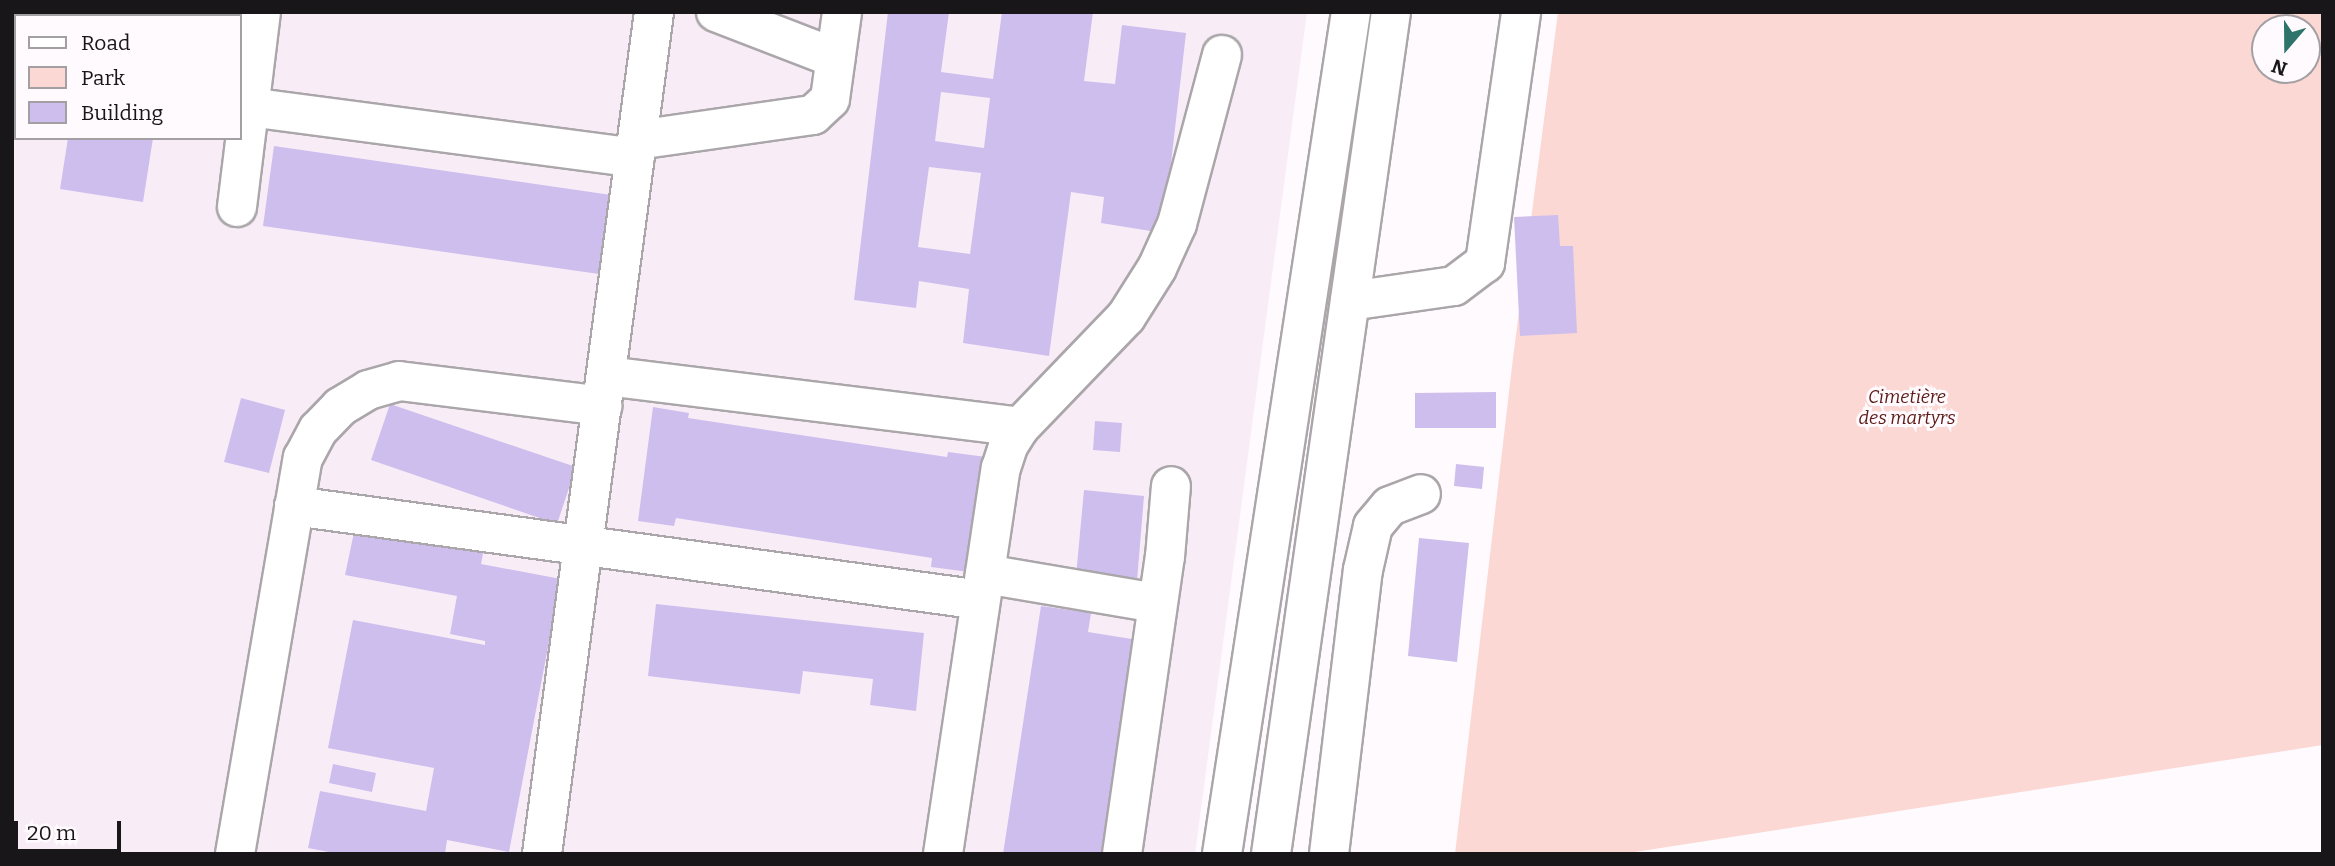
<!DOCTYPE html>
<html>
<head>
<meta charset="utf-8">
<style>
  body { margin:0 }
  #map { position:relative; width:2335px; height:866px; overflow:hidden; background:#fffafe; font-family:Bitter,serif }
  div>[style] { position:absolute }
  [style*='--x'] { left:calc(var(--x)*1px); top:calc(var(--y)*1px); width:calc(var(--w)*1px); rotate:calc(var(--a)*1deg) }
  .built>* { inset:0; background:#f8edf6 }
  .green>* { inset:0; background:#fbd8d3 }
  .building>* { inset:0; background:#cebeee }
  .roads { filter:drop-shadow(2px 0 #aaa6a9) drop-shadow(-2px 0 #aaa6a9) drop-shadow(0 2px #aaa6a9) drop-shadow(0 -2px #aaa6a9) }
  .minor>* { height:38px; margin:-19px; padding:0 19px; transform-origin:19px; border-radius:19px; background:#fff }
  .highway>* { height:38px; margin:-19px; padding:0 19px; transform-origin:19px; border-radius:19px; background:#fff }
  span { translate:-50% -50%; white-space:nowrap; text-align:center; line-height:1.15; -webkit-text-stroke:6px #fffafe; paint-order:stroke }
  .park-label { font-size:18px; color:#5b1914; font-style:italic }
  .frame { position:absolute; inset:0; border:14px solid #181618; pointer-events:none }
  .legend { position:absolute; left:14px; top:14px; width:228px; height:126px; box-sizing:border-box; background:#fffafe; border:2px solid #a39fa2; margin:0; padding:9px 12px; list-style:none; font-size:21px; color:#181618 }
  .legend li { display:flex; align-items:center; gap:14px; height:35px }
  .legend b { width:35px; border:2px solid #a39fa2 }
  .north { position:absolute; left:2251px; top:14px; width:70px; height:70px; box-sizing:border-box; background:#fffafe; border:2px solid #a39fa2; border-radius:50%; rotate:200deg; font-size:19px; font-weight:700; line-height:28px; text-align:center; color:#181618 }
  .north::after { content:''; display:block; margin:auto; width:24px; height:32px; background:#2e746a; clip-path:polygon(50% 0,100% 100%,50% 72%,0 100%) }
  .scale { position:absolute; left:14px; top:821px; width:107px; height:32px; box-sizing:border-box; border:4px solid #181618; border-top:0; padding-left:9px; font-size:21px; line-height:24px; white-space:nowrap; color:#181618; -webkit-text-stroke:5px #fffafe; paint-order:stroke }
</style>
</head>
<body>
<div id="map">
  <div class="built">
    <i style="clip-path:polygon(evenodd,12px 12px,1307px 12px,1195px 854px,12px 854px,12px 12px,16px 16px,240px 16px,240px 138px,16px 138px,16px 16px)"></i>
  </div>
  <div class="green">
    <i style="clip-path:polygon(evenodd,1558px 12px,2323px 12px,2323px 745px,1622px 854px,1455px 854px,1513px 358px,1558px 12px,2265px 28px,2307px 28px,2307px 70px,2265px 70px,2265px 28px)"></i>
  </div>
  <div class="building">
    <i style="clip-path:polygon(88px 12px,172px 12px,172px 16px,88px 16px)"></i>
    <i style="clip-path:polygon(evenodd,888px 12px,949px 12px,941px 72px,993px 79px,1002px 12px,1093px 12px,1084px 81px,1115px 84px,1122px 25px,1186px 33px,1163px 233px,1101px 223px,1104px 197px,1071px 192px,1049px 356px,963px 343px,969px 289px,919px 281px,916px 308px,854px 300px,888px 12px,941px 92px,990px 98px,984px 148px,935px 141px,941px 92px,888px 12px,929px 167px,981px 173px,970px 254px,918px 247px,929px 167px)"></i>
    <i style="clip-path:polygon(68px 138px,153px 138px,143px 202px,60px 189px)"></i>
    <i style="clip-path:polygon(274px 146px,618px 196px,606px 275px,263px 226px)"></i>
    <i style="clip-path:polygon(1558px 215px,1560px 246px,1573px 246px,1577px 333px,1520px 336px,1514px 217px)"></i>
    <i style="clip-path:polygon(1496px 392px,1496px 428px,1415px 428px,1415px 393px)"></i>
    <i style="clip-path:polygon(241px 398px,285px 410px,269px 473px,224px 462px)"></i>
    <i style="clip-path:polygon(390px 404px,576px 467px,557px 524px,371px 460px)"></i>
    <i style="clip-path:polygon(653px 407px,689px 413px,688px 418px,947px 457px,948px 452px,986px 457px,969px 572px,931px 567px,932px 558px,676px 518px,674px 526px,638px 521px)"></i>
    <i style="clip-path:polygon(1095px 421px,1122px 423px,1120px 452px,1093px 450px)"></i>
    <i style="clip-path:polygon(1456px 464px,1484px 467px,1482px 489px,1454px 486px)"></i>
    <i style="clip-path:polygon(1084px 490px,1144px 496px,1137px 581px,1076px 576px)"></i>
    <i style="clip-path:polygon(357px 518px,485px 543px,481px 564px,561px 579px,509px 852px,447px 840px,445px 854px,339px 854px,308px 848px,320px 791px,426px 811px,434px 768px,328px 748px,353px 620px,485px 645px,485px 641px,450px 634px,457px 596px,345px 575px)"></i>
    <i style="clip-path:polygon(1419px 538px,1469px 543px,1457px 662px,1408px 656px)"></i>
    <i style="clip-path:polygon(656px 604px,924px 633px,916px 711px,870px 705px,873px 679px,803px 671px,800px 694px,648px 676px)"></i>
    <i style="clip-path:polygon(1041px 606px,1091px 613px,1088px 632px,1138px 640px,1103px 854px,1003px 854px)"></i>
    <i style="clip-path:polygon(333px 764px,376px 773px,372px 792px,329px 783px)"></i>
  </div>
  <div class="roads">
    <div class="minor">
      <i style="--x:716;--y:12;--w:128;--a:21.1"></i>
      <i style="--x:249;--y:107;--w:389;--a:7.5"></i>
      <i style="--x:637;--y:140;--w:178;--a:-8.1"></i>
      <i style="--x:813;--y:115;--w:23;--a:-43"></i>
      <i style="--x:830;--y:99;--w:88;--a:-82.1"></i>
      <i style="--x:237;--y:207;--w:196;--a:-83"></i>
      <i style="--x:1350;--y:301;--w:105;--a:-8.2"></i>
      <i style="--x:1454;--y:286;--w:39;--a:-37"></i>
      <i style="--x:1485;--y:263;--w:254;--a:-81.8"></i>
      <i style="--x:606;--y:376;--w:417;--a:7"></i>
      <i style="--x:294;--y:506;--w:693;--a:7.79"></i>
      <i style="--x:985;--y:574;--w:174;--a:9.6"></i>
      <i style="--x:235;--y:854;--w:402;--a:-80.3"></i>
      <i style="--x:303;--y:458;--w:32;--a:-62"></i>
      <i style="--x:318;--y:430;--w:32;--a:-46"></i>
      <i style="--x:340;--y:407;--w:33;--a:-31"></i>
      <i style="--x:368;--y:390;--w:32;--a:-16"></i>
      <i style="--x:399;--y:381;--w:205;--a:7"></i>
      <i style="--x:542;--y:854;--w:849;--a:-82.42"></i>
      <i style="--x:943;--y:854;--w:390;--a:-81.5"></i>
      <i style="--x:1001;--y:468;--w:23;--a:-72"></i>
      <i style="--x:1008;--y:446;--w:22;--a:-58"></i>
      <i style="--x:1020;--y:427;--w:153;--a:-46.1"></i>
      <i style="--x:1126;--y:317;--w:58;--a:-57.7"></i>
      <i style="--x:1157;--y:268;--w:48;--a:-65.6"></i>
      <i style="--x:1177;--y:224;--w:175;--a:-75.1"></i>
      <i style="--x:1122;--y:854;--w:300;--a:-81.8"></i>
      <i style="--x:1165;--y:557;--w:71;--a:-85.2"></i>
      <i style="--x:1329;--y:854;--w:286;--a:-83.2"></i>
      <i style="--x:1363;--y:570;--w:45;--a:-77.2"></i>
      <i style="--x:1373;--y:526;--w:26;--a:-50"></i>
      <i style="--x:1390;--y:506;--w:33;--a:-21"></i>
    </div>
    <div class="highway">
      <i style="--x:1222;--y:854;--w:852;--a:-81.29"></i>
      <i style="--x:1271;--y:854;--w:851;--a:-81.89"></i>
    </div>
  </div>
  <div class="park-label">
    <span style="left:1907px;top:408px">Cimetière<br>des martyrs</span>
  </div>
  <div class="frame"></div>
  <ul class="legend">
  <li><b style="height:9px;background:#fff"></b>Road</li>
  <li><b style="height:19px;background:#fbd8d3"></b>Park</li>
  <li><b style="height:19px;background:#cebeee"></b>Building</li>
  </ul>
  <div class="north">N</div>
  <div class="scale">20 m</div>
</div>
</body>
</html>
